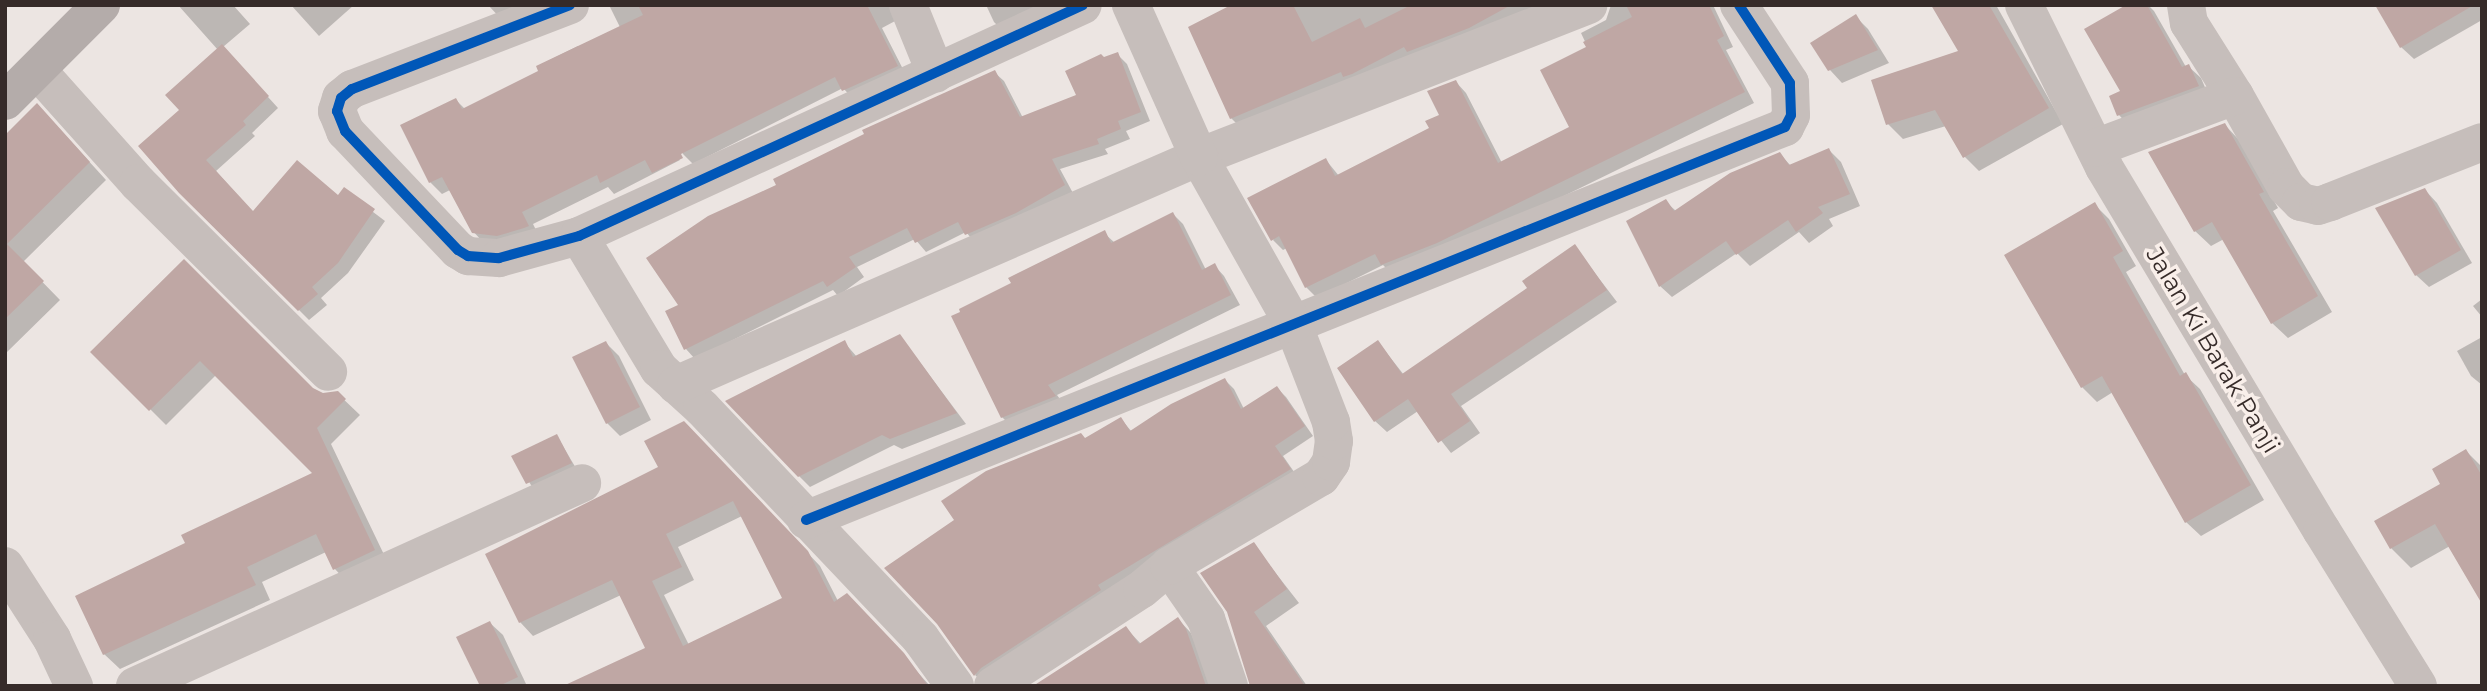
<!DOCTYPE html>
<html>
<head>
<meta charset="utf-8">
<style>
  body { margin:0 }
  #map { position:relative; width:2487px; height:691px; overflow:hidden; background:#ece5e2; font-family:Montserrat,sans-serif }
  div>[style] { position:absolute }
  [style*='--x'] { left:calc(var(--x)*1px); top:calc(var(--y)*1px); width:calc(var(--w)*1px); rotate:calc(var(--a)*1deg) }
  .shadow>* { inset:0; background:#0003 }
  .building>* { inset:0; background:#bfa7a4 }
  .minor>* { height:38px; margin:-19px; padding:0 19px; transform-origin:19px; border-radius:19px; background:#c6bebb }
  .major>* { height:38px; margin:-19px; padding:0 19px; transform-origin:19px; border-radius:19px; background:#b4acaa }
  .cycleway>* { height:10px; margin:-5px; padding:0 5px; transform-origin:5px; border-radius:5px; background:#0057b8 }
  span { translate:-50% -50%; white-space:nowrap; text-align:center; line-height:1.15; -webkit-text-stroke:7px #f9efea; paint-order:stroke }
  .street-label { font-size:24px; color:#362b29 }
  .frame { position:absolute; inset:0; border:7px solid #362b29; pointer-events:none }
</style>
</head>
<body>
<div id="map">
  <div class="shadow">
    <i style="clip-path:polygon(178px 5px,233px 5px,250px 24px,223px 47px,278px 108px,252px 133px,255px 136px,216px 171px,253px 213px,339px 198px,344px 190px,385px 221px,348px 273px,321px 298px,327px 305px,309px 320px,180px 191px,181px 110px,218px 50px)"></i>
    <i style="clip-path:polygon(291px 5px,354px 5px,319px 36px)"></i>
    <i style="clip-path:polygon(488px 5px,521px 5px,503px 21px)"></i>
    <i style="clip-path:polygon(609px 5px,900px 5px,897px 20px,882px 28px,907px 77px,855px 101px,843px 88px,693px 164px,683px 154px)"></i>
    <i style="clip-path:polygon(986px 5px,1064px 5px,1004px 32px,994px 22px)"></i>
    <i style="clip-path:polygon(1235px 5px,1542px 5px,1242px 129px,1231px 118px)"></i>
    <i style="clip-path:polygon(1611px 5px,1713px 5px,1733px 47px,1726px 50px,1754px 103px,1447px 253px,1393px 275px,1383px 265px,1317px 298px,1306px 287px,1287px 248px,1283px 250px,1273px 240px,1326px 160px,1339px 176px,1431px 129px,1441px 115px,1456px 82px,1466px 93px,1502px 163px,1571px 128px,1588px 48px,1581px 33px,1606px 20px)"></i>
    <i style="clip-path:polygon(1933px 5px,1996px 5px,2063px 124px,1979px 171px,1964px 156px,1946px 126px,1903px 139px,1888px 124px,1960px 52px)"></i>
    <i style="clip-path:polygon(2130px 5px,2148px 5px,2154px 11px,2186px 67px,2188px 66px,2201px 78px,2210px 99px,2131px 128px,2119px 115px,2111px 97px,2123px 92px)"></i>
    <i style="clip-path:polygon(2377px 5px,2482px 5px,2482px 20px,2414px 59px,2401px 47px)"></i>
    <i style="clip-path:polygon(1856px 17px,1868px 29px,1889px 63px,1842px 83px,1830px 70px)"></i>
    <i style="clip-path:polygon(578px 46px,680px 160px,614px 194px,608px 187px,533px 224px,540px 238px,482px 241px,470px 228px,450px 190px,442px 194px,430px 182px,456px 100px,465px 109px,541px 72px,538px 66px)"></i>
    <i style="clip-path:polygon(1117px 54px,1127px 64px,1150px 121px,1126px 131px,1130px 139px,1105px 149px,1108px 154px,1060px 169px,1074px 195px,976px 244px,966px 232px,926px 252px,915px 239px,857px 267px,864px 277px,838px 296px,833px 290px,695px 359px,686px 349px,667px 312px,681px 305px,778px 185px,994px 72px,1004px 81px,1023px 118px,1079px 96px,1104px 59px)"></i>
    <i style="clip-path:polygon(54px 123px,106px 180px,23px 262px,60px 300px,5px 354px,5px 202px)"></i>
    <i style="clip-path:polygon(2225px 125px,2240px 141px,2278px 208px,2273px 211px,2332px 312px,2288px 338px,2272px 323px,2224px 239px,2211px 246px,2195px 231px)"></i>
    <i style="clip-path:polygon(1829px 150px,1841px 162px,1860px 206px,1829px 219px,1833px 226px,1809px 243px,1799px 232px,1750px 266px,1737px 253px,1672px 297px,1660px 286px,1665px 201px,1676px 211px,1780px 154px,1791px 166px)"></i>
    <i style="clip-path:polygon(2425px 190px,2437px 203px,2472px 263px,2429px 287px,2416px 275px)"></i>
    <i style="clip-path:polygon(2094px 204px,2109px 219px,2136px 266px,2126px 272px,2185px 375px,2200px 389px,2264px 500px,2201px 536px,2186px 522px,2113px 392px,2097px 402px,2082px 387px)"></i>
    <i style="clip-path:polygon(1173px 214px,1183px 224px,1206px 270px,1214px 265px,1224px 276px,1240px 305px,1057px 395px,1065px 406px,1012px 427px,1002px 417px,1013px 284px,1104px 233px,1115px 243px)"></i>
    <i style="clip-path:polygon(1575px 247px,1617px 302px,1461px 406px,1480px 433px,1451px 453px,1418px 411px,1387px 432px,1375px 421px,1378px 342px,1404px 375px,1529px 289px)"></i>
    <i style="clip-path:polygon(184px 262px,312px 389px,323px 395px,337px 393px,360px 415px,331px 444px,389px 565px,349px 584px,334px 568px,326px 552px,262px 582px,270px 600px,120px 669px,104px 654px,187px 544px,314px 473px,216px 375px,166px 425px,93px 352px)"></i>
    <i style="clip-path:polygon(2482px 299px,2482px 317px,2473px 306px)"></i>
    <i style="clip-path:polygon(900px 336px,966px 424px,902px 449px,894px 445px,810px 487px,799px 476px,844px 342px,857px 357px)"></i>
    <i style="clip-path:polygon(2482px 337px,2482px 385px,2471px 376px,2457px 351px)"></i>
    <i style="clip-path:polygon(606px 343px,619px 356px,651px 420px,620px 436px,607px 423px)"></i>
    <i style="clip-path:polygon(1225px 380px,1234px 389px,1244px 409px,1277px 388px,1286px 397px,1313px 436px,1283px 456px,1299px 479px,984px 683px,975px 675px,1085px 439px,1121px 419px,1132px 432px)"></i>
    <i style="clip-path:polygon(557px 436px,577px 470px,534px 490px,514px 457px)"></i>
    <i style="clip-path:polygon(evenodd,697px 436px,820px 566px,838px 601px,860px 608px,930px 686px,612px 686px,647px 649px,621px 595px,533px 636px,520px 622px,660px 468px,697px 436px,742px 516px,785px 599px,689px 645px,664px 595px,694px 580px,678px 547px,742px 516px)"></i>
    <i style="clip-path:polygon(2466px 451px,2482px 467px,2482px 601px,2450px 546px,2411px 568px,2391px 548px)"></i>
    <i style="clip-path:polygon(1253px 544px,1299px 603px,1266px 626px,1307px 686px,1252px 686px)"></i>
    <i style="clip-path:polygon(1178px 619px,1191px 633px,1213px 686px,1037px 686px,1126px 628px,1141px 644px)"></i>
    <i style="clip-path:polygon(490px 623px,503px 635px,527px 686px,482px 686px)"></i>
  </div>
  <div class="building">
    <i style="clip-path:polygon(638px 5px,867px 5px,898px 66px,842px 91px,835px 77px,681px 154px,683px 158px,652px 173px,645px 160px,600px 183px,597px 175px,522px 212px,529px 226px,524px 228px,497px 236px,472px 233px,442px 177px,429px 183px,400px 125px,456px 98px,462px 109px,538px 71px,536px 66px,643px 15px)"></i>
    <i style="clip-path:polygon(1231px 5px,1293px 5px,1312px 42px,1360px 18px,1365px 28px,1411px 5px,1511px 5px,1469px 28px,1407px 52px,1404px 47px,1352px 74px,1343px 77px,1341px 72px,1230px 119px,1188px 27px)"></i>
    <i style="clip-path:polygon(1626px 5px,1709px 5px,1724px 36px,1717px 40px,1745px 92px,1437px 243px,1381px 265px,1375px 254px,1305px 288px,1279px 236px,1271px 241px,1247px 198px,1326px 158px,1335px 176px,1429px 128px,1425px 121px,1439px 115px,1427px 91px,1456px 80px,1498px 163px,1569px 127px,1540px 70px,1586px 47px,1583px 42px,1632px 17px)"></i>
    <i style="clip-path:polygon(1931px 5px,1989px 5px,2049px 108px,1963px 158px,1935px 110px,1886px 125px,1871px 80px,1958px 51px)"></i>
    <i style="clip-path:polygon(2126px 5px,2147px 5px,2182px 67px,2189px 64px,2199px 86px,2117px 116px,2109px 96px,2120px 91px,2084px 29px)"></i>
    <i style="clip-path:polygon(2375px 5px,2474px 5px,2400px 48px)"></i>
    <i style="clip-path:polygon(1856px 14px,1878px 50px,1828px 71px,1810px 43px)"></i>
    <i style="clip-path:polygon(222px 44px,269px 96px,243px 121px,246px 125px,206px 160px,253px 211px,297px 160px,338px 195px,344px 187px,375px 209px,338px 263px,312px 287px,318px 294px,298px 311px,179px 193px,138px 146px,179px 110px,165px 95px)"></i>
    <i style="clip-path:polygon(1118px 52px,1141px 112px,1118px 121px,1121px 129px,1097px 139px,1099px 144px,1052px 159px,1065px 185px,1016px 213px,965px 235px,958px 222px,915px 243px,907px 228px,849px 257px,856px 267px,827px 287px,823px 281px,684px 350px,665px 311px,678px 305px,646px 258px,708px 216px,776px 185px,773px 179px,864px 134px,862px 130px,995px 70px,1020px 117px,1076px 95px,1065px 71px,1101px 54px,1104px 57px)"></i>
    <i style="clip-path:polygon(37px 103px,90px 162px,7px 244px,44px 281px,5px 319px,5px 135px)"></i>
    <i style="clip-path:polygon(2225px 123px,2264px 192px,2259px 194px,2318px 296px,2271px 324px,2212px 222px,2194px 232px,2148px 152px)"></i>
    <i style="clip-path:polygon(1829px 148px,1850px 194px,1818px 207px,1823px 213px,1796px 232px,1788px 220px,1736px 255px,1726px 241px,1659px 287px,1626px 221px,1666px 199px,1674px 211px,1730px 173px,1780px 152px,1789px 165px)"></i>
    <i style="clip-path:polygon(2425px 188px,2461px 250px,2415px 276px,2375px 208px)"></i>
    <i style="clip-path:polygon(2095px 202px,2123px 251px,2113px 257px,2180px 376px,2186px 372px,2251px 485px,2185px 523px,2102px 376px,2081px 388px,2004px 255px)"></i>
    <i style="clip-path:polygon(1173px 212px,1202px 270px,1215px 263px,1231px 295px,1048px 385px,1056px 396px,1001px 418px,951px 316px,960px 312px,959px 309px,1011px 283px,1008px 278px,1105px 230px,1111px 243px)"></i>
    <i style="clip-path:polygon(1575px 244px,1607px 290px,1451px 394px,1470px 421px,1438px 443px,1408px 399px,1374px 422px,1337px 368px,1378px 340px,1402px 374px,1527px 288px,1522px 281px)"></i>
    <i style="clip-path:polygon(184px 259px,313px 388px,323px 393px,338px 391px,346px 399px,317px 428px,375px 550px,333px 570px,316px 534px,247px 567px,256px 585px,103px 655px,75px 596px,185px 543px,181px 535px,312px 473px,200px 361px,149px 411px,90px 352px)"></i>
    <i style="clip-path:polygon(900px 334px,957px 413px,890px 439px,882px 435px,798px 477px,725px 401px,845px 340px,853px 357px)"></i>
    <i style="clip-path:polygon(606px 341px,640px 407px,606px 424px,572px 357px)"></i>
    <i style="clip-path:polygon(1225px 378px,1241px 409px,1277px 386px,1305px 426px,1275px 446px,1291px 469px,1098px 585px,1101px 590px,981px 668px,974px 676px,937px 624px,884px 568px,954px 520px,941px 501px,986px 471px,1081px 433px,1085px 438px,1121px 417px,1130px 431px,1171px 404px)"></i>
    <i style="clip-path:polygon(evenodd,684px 421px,808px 551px,834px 602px,847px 593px,904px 653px,928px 686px,563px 686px,645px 648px,612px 580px,519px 623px,485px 554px,658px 467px,644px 441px,684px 421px,733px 501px,782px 598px,683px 646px,652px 581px,682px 567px,666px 534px,733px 501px)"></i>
    <i style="clip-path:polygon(557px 434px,572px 463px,526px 484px,511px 456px)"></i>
    <i style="clip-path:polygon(2466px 449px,2482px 476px,2482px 604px,2435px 524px,2390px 549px,2374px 521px,2440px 484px,2432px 469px)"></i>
    <i style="clip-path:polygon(1254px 542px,1287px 589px,1254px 612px,1305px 686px,1250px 686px,1227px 612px,1200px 573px)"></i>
    <i style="clip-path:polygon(1178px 617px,1186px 629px,1206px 686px,1033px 686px,1126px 626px,1139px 644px)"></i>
    <i style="clip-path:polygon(490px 621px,518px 677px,499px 686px,480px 686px,456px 637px)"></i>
  </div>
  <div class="minor">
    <i style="--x:570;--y:5;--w:234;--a:158.9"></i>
    <i style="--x:352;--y:89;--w:14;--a:141"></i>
    <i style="--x:341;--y:98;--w:14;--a:107"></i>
    <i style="--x:337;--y:111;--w:22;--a:68"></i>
    <i style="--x:345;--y:131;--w:164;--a:46.5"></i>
    <i style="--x:458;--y:250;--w:12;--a:31"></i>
    <i style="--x:468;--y:256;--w:31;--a:4"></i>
    <i style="--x:499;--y:258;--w:83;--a:-15.4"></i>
    <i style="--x:579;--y:236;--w:554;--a:-24.62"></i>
    <i style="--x:908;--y:5;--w:74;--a:67.9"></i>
    <i style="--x:2024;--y:5;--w:181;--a:63.7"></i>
    <i style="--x:2104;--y:167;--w:424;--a:59.1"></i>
    <i style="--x:2322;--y:531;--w:182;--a:58.2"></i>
    <i style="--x:2186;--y:5;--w:18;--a:81"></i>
    <i style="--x:2189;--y:23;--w:86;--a:57.8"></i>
    <i style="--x:2235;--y:96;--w:104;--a:60.7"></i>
    <i style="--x:2286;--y:187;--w:21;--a:45"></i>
    <i style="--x:2301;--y:202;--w:17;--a:13"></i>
    <i style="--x:2318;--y:206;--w:13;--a:-18"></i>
    <i style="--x:2330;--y:202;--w:163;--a:-21.5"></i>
    <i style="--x:37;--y:70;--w:152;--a:48.2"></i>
    <i style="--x:138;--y:183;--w:268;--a:44.8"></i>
    <i style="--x:2095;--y:148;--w:149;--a:-20.4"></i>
    <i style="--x:579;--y:236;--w:155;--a:59"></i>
    <i style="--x:659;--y:369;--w:58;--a:42.2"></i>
    <i style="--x:702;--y:408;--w:318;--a:46.5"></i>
    <i style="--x:921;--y:639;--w:58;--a:54.1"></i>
    <i style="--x:676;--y:385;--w:571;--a:-23.55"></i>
    <i style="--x:1199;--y:157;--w:418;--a:-21.3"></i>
    <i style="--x:806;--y:520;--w:1055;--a:-21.87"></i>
    <i style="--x:1785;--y:127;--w:13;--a:-63"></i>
    <i style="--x:1791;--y:115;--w:32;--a:-92"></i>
    <i style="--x:1790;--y:83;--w:93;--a:-123.2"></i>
    <i style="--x:5;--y:566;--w:87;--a:57.2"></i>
    <i style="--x:52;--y:639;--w:52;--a:64.9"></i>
    <i style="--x:1169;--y:566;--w:65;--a:55.1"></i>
    <i style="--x:1206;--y:619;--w:71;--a:71.1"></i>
    <i style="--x:135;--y:686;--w:491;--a:-24.4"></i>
    <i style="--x:993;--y:686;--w:178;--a:-33.1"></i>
    <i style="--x:1142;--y:589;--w:35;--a:-40"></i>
    <i style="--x:1169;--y:566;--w:176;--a:-30.4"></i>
    <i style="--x:1321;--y:477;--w:18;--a:-56"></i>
    <i style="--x:1331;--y:462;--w:21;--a:-82"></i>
    <i style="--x:1334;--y:441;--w:19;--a:-99"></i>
    <i style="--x:1331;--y:422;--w:105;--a:-111.2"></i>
    <i style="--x:1293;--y:324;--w:192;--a:-119.4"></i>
    <i style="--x:1199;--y:157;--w:167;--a:-114.1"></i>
  </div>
  <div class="major">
    <i style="--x:5;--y:101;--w:136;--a:-45"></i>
  </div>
  <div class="cycleway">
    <i style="--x:570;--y:5;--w:234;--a:158.9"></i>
    <i style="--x:352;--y:89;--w:14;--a:141"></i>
    <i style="--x:341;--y:98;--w:14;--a:107"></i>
    <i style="--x:337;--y:111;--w:22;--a:68"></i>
    <i style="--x:345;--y:131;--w:164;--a:46.5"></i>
    <i style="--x:458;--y:250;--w:12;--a:31"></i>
    <i style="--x:468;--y:256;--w:31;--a:4"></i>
    <i style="--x:499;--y:258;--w:83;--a:-15.4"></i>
    <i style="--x:579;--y:236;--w:554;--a:-24.62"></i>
    <i style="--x:806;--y:520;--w:1055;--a:-21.87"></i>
    <i style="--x:1785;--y:127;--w:13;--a:-63"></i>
    <i style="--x:1791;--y:115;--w:32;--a:-92"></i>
    <i style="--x:1790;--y:83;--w:93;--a:-123.2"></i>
  </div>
  <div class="street-label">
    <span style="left:2213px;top:350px;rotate:59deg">Jalan Ki Barak Panji</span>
  </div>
  <div class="frame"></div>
</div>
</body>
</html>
